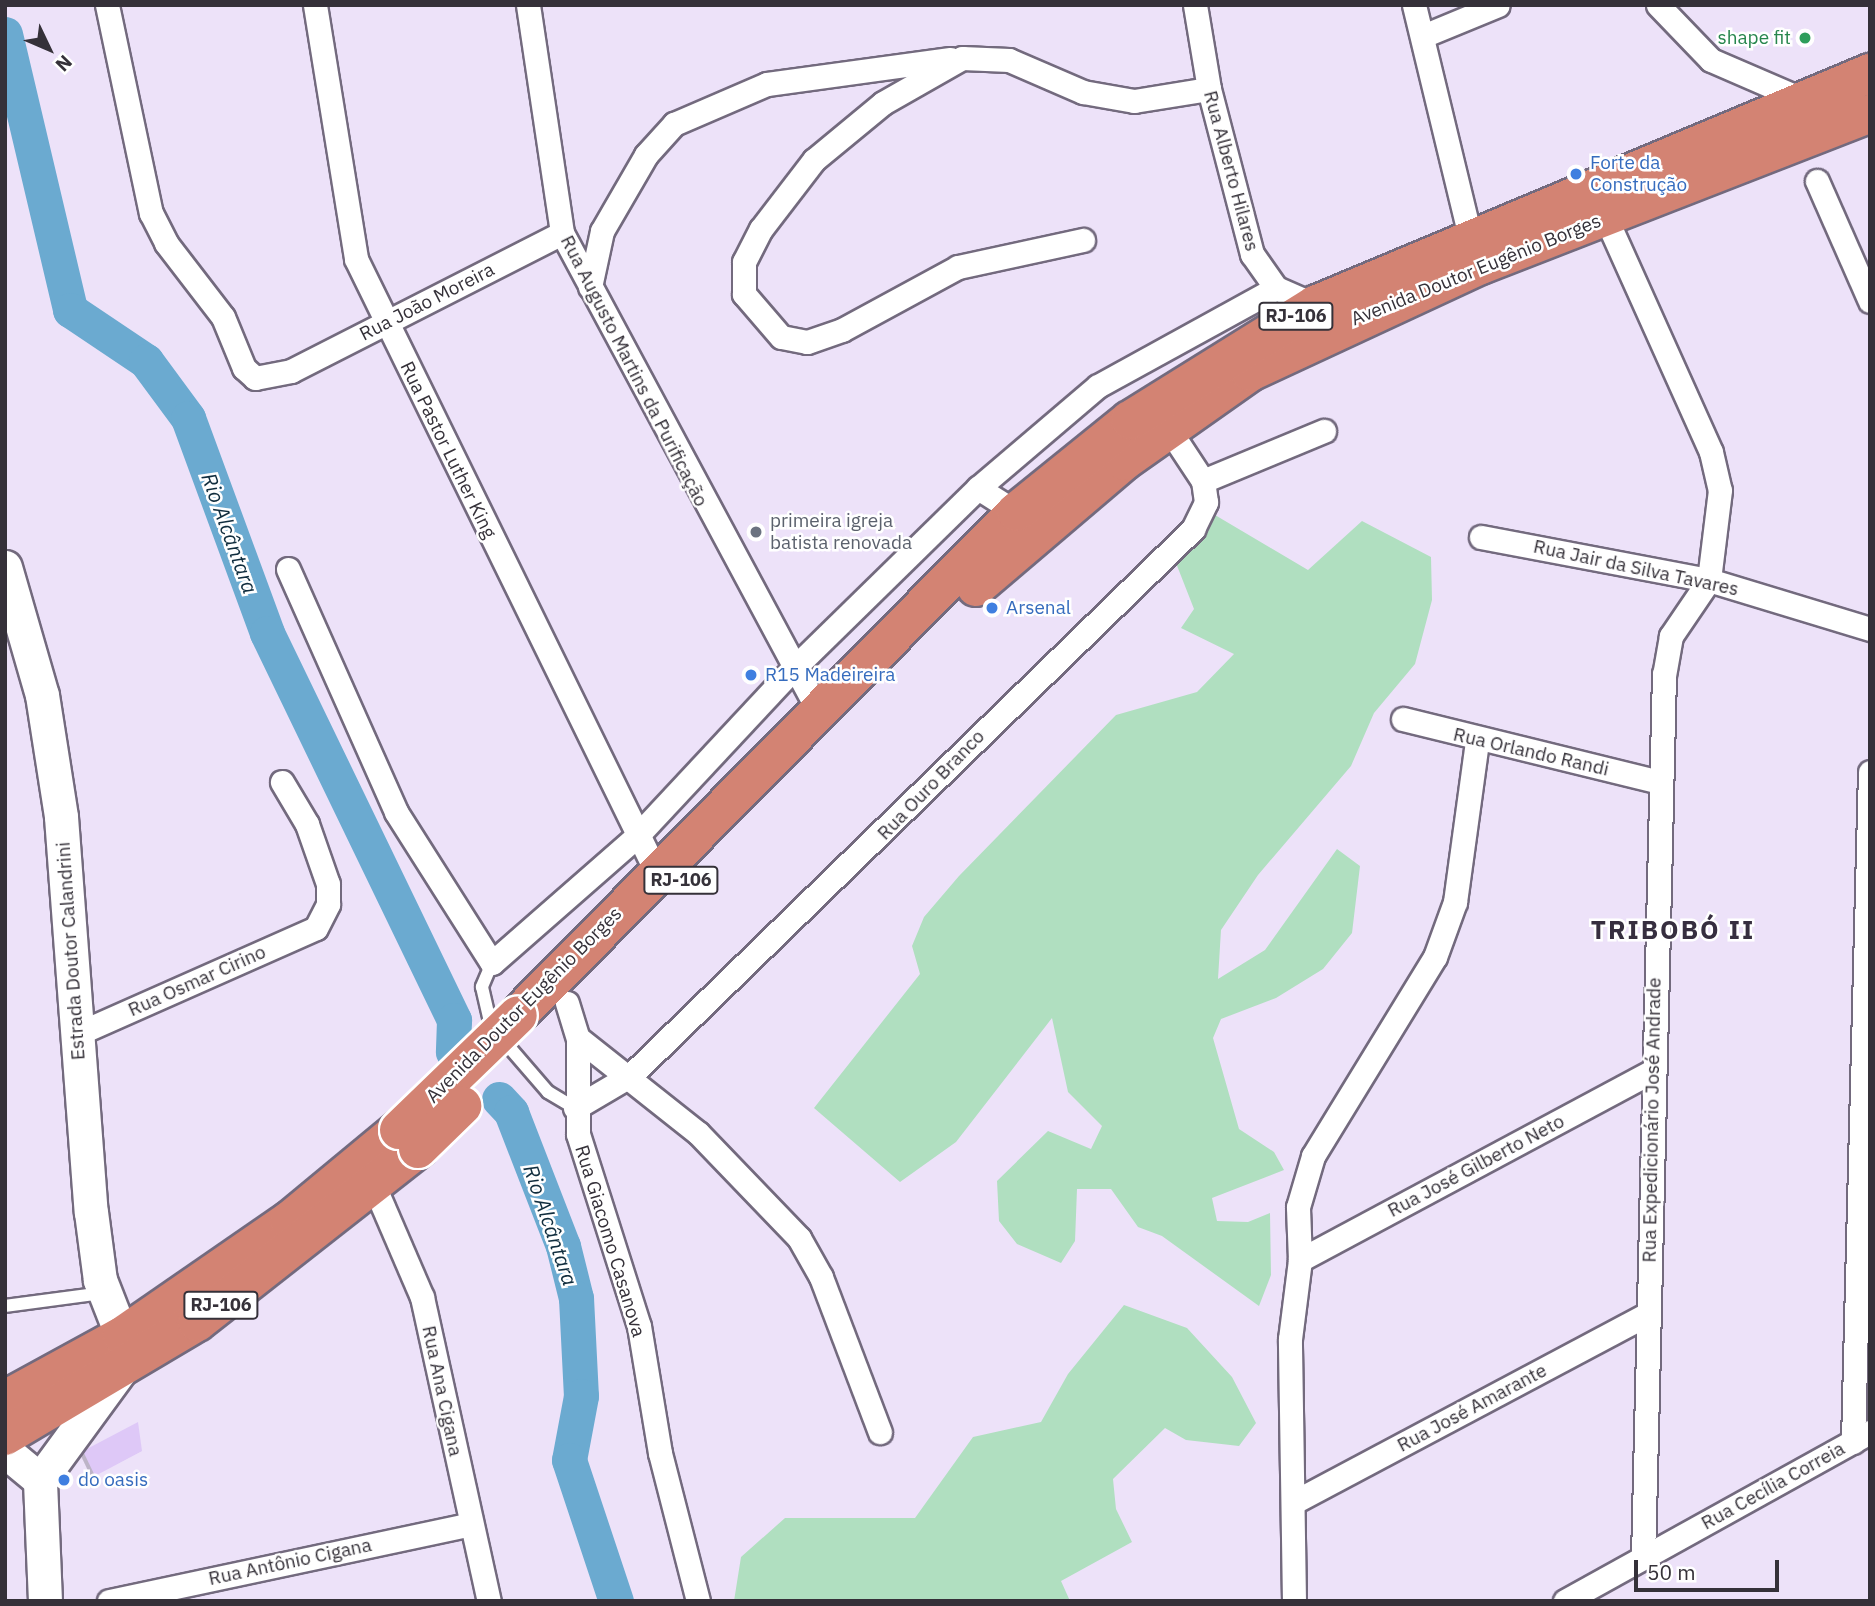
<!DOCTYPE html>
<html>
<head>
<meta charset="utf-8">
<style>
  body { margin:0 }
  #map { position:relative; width:1875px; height:1606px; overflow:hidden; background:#ede2f9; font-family:"IBM Plex Sans",sans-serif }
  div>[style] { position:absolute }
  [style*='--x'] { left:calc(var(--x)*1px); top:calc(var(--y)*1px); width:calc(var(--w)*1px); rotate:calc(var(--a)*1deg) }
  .green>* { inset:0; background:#b0dfc0 }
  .shadow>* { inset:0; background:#0003 }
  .river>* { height:35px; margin:-17.5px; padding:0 17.5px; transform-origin:17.5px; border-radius:17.5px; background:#6baad0 }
  .building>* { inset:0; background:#dec8f7 }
  .roads { filter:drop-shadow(2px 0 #736a7e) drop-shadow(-2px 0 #736a7e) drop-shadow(0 2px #736a7e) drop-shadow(0 -2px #736a7e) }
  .lane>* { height:12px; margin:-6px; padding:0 6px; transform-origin:6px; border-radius:6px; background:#fff }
  .street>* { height:23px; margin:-11.5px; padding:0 11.5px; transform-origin:11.5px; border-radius:11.5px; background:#fff }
  .secondary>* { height:33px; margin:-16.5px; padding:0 16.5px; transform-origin:16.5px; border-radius:16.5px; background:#fff }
  .highway>* { height:38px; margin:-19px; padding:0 19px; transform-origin:19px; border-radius:19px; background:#d38373 }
  .bridges { filter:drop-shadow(2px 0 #fff) drop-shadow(-2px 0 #fff) drop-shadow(0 2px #fff) drop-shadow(0 -2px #fff) }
  .highway-bridge>* { height:38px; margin:-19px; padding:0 19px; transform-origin:19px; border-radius:19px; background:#d38373 }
  .dots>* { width:19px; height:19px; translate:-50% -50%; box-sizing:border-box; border:4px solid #fff; border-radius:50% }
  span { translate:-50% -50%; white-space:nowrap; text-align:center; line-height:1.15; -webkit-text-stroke:5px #fff; paint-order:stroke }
  .shield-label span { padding:2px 5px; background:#fff; border:2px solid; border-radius:5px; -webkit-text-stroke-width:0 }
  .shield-label { font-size:18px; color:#353139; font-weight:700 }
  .leisure-label { font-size:19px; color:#27864d }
  .right { translate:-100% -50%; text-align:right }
  .shop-label { font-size:19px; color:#366cbe }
  .left { translate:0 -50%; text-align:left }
  .street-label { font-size:19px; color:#353139 }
  .worship-label { font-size:19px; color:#5b616d }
  .water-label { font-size:21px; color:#102d3e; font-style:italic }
  .district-label { font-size:26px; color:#362e3f; font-weight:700; letter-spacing:2px }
  .frame { position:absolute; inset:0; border:7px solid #353139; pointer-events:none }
  .north { position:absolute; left:14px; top:14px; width:70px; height:70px; -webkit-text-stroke:5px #fff; paint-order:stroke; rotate:134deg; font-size:19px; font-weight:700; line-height:28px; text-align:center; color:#353139 }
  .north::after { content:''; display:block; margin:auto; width:24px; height:32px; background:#353139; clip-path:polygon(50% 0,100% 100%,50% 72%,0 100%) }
  .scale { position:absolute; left:1634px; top:1560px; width:145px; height:32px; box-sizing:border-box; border:4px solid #353139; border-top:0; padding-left:9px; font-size:21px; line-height:24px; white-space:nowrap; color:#353139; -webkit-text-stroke:5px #fff; paint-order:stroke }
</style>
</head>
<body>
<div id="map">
  <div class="green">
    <i style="clip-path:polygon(1215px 515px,1308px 570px,1362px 521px,1431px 557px,1432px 600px,1415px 664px,1374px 713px,1351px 766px,1258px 875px,1221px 930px,1218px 979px,1265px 950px,1337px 849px,1360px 866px,1352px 933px,1323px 969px,1276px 998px,1221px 1019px,1213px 1038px,1239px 1129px,1274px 1152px,1284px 1170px,1212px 1198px,1217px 1221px,1248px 1222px,1270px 1213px,1271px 1275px,1259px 1306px,1162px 1236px,1138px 1227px,1111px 1189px,1077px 1189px,1075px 1241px,1061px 1263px,1017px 1244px,999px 1221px,997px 1181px,1048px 1131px,1091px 1149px,1102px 1126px,1068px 1092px,1052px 1018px,956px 1142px,900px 1182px,814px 1108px,920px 974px,912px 946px,924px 917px,959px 876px,1116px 715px,1197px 692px,1234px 654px,1181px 628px,1194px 609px,1174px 558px)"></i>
    <i style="clip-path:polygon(1124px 1305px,1187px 1328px,1232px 1377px,1256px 1423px,1239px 1446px,1186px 1440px,1165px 1428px,1113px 1479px,1116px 1509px,1132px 1542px,1061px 1581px,1070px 1601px,734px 1601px,741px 1557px,785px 1518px,915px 1518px,973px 1437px,1041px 1422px,1068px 1374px)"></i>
  </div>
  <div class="shadow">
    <i style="clip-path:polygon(141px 1451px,91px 1477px,81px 1456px,84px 1453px)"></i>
  </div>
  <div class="river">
    <i style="--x:5;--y:34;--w:284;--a:76.7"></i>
    <i style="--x:70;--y:310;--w:92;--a:33.9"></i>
    <i style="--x:146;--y:361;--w:71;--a:53.6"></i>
    <i style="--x:188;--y:418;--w:229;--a:69.8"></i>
    <i style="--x:267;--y:633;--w:430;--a:64.2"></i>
    <i style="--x:454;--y:1020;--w:32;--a:92"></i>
    <i style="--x:499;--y:1099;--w:18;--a:47"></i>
    <i style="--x:511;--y:1112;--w:144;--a:68.8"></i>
    <i style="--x:563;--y:1246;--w:54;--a:76"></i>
    <i style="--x:576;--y:1298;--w:98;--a:87.1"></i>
    <i style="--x:581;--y:1396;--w:65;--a:100.6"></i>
    <i style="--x:569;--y:1460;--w:149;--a:71.6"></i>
  </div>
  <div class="building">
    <i style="clip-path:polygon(138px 1422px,142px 1451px,95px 1476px,83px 1451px)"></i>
  </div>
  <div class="roads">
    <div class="lane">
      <i style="--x:492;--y:963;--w:26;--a:113"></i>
      <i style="--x:482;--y:987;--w:40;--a:77"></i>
      <i style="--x:491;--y:1026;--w:87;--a:49.2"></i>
      <i style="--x:548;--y:1092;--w:31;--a:31"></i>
      <i style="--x:5;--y:1306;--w:99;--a:-7.6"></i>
    </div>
    <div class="street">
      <i style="--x:107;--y:5;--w:213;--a:78.1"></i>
      <i style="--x:151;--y:213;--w:34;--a:63"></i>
      <i style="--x:166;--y:243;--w:93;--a:52.4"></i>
      <i style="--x:223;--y:317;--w:55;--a:67.6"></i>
      <i style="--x:244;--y:368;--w:15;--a:42"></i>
      <i style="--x:255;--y:378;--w:37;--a:-11"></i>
      <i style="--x:291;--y:371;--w:304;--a:-27"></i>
      <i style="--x:315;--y:5;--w:257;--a:80.8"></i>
      <i style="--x:356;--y:259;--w:682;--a:63.89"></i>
      <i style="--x:528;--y:5;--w:231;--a:81.5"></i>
      <i style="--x:562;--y:233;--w:541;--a:61.78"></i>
      <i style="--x:1195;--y:5;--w:85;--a:80.5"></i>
      <i style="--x:1209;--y:89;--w:171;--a:75.4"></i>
      <i style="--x:1252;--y:254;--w:42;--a:54.8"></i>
      <i style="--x:1276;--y:288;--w:43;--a:23.6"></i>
      <i style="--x:1414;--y:5;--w:242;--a:76.4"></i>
      <i style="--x:1658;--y:5;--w:76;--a:46.1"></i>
      <i style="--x:1711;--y:60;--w:98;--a:23.4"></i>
      <i style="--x:1423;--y:36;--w:81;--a:-22.5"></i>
      <i style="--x:1817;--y:181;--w:131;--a:66.2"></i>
      <i style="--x:1605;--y:216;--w:259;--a:65.8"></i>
      <i style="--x:1711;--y:452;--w:39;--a:77"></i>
      <i style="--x:1720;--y:490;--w:91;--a:97"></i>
      <i style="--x:1709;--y:580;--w:68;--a:124.2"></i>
      <i style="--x:1671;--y:636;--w:39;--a:100"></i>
      <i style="--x:1664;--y:674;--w:883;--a:91.36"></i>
      <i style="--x:1083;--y:240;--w:128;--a:167.8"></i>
      <i style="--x:958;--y:267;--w:132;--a:151.5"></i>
      <i style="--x:842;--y:330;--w:37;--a:161"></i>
      <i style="--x:807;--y:342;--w:26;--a:-169"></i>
      <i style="--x:781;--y:337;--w:57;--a:-130.7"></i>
      <i style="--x:744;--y:294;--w:32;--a:-90"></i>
      <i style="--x:744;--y:262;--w:37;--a:-63"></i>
      <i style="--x:761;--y:229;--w:87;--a:-52.5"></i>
      <i style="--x:814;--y:160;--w:89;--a:-39.6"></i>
      <i style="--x:883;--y:103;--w:91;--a:-29.7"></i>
      <i style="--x:962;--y:58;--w:47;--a:2.4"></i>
      <i style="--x:1009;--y:60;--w:81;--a:23.4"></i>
      <i style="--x:1083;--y:92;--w:52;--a:10"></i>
      <i style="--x:1134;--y:101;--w:76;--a:-9.1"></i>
      <i style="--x:590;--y:287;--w:57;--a:-77.9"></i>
      <i style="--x:602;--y:231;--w:88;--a:-59.9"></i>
      <i style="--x:646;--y:155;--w:42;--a:-47.9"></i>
      <i style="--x:674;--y:124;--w:101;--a:-23.3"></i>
      <i style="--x:767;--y:84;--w:185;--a:-7.8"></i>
      <i style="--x:1203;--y:481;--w:131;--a:-22.5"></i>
      <i style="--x:978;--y:488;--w:45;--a:32.3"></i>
      <i style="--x:1481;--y:537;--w:232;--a:10.7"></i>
      <i style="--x:1709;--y:580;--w:168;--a:16.9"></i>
      <i style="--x:288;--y:569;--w:266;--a:66"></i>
      <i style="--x:396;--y:812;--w:179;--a:57.6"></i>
      <i style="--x:492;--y:963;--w:193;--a:-41.2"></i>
      <i style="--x:637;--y:836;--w:226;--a:-47"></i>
      <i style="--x:791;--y:671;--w:262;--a:-44.4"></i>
      <i style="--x:978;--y:488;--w:157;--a:-40.4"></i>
      <i style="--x:1098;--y:386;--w:203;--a:-28.8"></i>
      <i style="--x:1403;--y:719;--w:265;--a:13.8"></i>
      <i style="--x:567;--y:1003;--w:37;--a:73"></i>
      <i style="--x:578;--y:1038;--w:96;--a:90"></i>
      <i style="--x:578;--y:1134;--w:201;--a:72.4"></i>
      <i style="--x:639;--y:1326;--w:129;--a:80.6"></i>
      <i style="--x:660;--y:1453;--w:153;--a:75.6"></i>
      <i style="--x:77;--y:1034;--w:261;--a:-23.9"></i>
      <i style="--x:316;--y:928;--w:27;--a:-63"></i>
      <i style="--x:328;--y:904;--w:20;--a:-90"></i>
      <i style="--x:328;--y:884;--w:64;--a:-109.3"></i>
      <i style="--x:307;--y:824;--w:49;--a:-120.8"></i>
      <i style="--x:578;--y:1038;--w:153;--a:38.4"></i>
      <i style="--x:698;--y:1133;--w:146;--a:46.1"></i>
      <i style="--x:799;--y:1238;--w:45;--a:60.6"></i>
      <i style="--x:821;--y:1277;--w:166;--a:69.2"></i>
      <i style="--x:575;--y:1108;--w:65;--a:-30.5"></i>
      <i style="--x:631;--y:1075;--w:784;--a:-44.17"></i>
      <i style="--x:1193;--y:529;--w:30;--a:-64"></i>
      <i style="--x:1206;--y:502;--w:21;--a:-98"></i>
      <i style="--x:1203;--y:481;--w:64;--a:-123.4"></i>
      <i style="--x:375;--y:1188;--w:119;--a:66.7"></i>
      <i style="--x:422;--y:1297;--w:311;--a:77.6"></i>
      <i style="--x:1300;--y:1260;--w:400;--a:-28.2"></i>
      <i style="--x:1853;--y:1442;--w:670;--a:-88.55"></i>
      <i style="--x:1296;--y:1501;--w:398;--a:-28"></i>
      <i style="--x:109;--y:1601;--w:370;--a:-12"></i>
      <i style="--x:1294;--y:1601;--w:262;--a:-90.9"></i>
      <i style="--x:1290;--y:1339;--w:80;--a:-82.8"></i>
      <i style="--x:1300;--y:1260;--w:53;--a:-92.2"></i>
      <i style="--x:1298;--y:1207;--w:53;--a:-73.6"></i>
      <i style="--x:1313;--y:1156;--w:233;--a:-58.5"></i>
      <i style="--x:1435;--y:957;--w:59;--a:-70"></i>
      <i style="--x:1455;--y:902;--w:162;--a:-82.2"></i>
      <i style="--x:1565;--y:1601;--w:349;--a:-29"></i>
    </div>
    <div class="secondary">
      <i style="--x:5;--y:567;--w:133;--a:73.9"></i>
      <i style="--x:42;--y:695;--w:123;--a:81.1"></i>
      <i style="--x:61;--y:817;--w:396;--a:85.7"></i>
      <i style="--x:91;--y:1212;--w:69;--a:82.5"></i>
      <i style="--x:100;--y:1280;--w:60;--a:68.6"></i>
      <i style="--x:5;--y:1451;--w:45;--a:39.6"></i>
      <i style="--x:45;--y:1601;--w:121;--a:-92.4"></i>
      <i style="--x:40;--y:1480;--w:134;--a:-53.8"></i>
    </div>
    <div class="highway">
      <i style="--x:976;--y:587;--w:194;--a:-40.4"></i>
      <i style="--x:1124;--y:461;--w:154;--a:-35.2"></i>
      <i style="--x:1250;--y:372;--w:255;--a:-24.9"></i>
      <i style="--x:1481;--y:265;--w:418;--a:-21.3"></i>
      <i style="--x:518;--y:1015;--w:708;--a:-45.29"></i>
      <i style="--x:1016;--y:512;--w:146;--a:-38.9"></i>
      <i style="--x:1130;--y:420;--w:218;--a:-31.9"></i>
      <i style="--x:1315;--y:305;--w:602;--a:-22.69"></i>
      <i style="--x:5;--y:1400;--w:133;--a:-28.7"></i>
      <i style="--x:122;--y:1336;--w:203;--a:-34.6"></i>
      <i style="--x:289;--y:1221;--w:143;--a:-39.6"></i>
      <i style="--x:5;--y:1436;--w:223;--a:-30.7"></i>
      <i style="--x:197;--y:1322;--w:281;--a:-38.1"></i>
    </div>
  </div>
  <div class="bridges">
    <div class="highway-bridge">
      <i style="--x:399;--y:1130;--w:165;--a:-44"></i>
      <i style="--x:418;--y:1149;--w:62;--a:-44.3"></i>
    </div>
  </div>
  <div class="dots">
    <i style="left:1805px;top:38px;background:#2e9e5b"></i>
    <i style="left:1576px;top:174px;background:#3f7fe0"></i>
    <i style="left:756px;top:532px;background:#6b7280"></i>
    <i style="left:992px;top:608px;background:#3f7fe0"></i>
    <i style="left:751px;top:675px;background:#3f7fe0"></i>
    <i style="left:64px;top:1480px;background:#3f7fe0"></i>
  </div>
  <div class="shield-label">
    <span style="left:1296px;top:316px">RJ-106</span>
    <span style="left:681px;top:880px">RJ-106</span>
    <span style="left:221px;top:1305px">RJ-106</span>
  </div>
  <div class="leisure-label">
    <span class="right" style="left:1791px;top:38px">shape fit</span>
  </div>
  <div class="shop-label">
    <span class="left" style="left:1590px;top:174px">Forte da<br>Construção</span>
    <span class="left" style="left:1006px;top:608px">Arsenal</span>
    <span class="left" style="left:765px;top:675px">R15 Madeireira</span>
    <span class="left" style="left:78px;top:1480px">do oasis</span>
  </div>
  <div class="street-label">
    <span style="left:1231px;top:171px;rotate:75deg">Rua Alberto Hilares</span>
    <span style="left:1476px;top:270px;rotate:-22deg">Avenida Doutor Eugênio Borges</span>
    <span style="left:427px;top:302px;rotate:-27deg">Rua João Moreira</span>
    <span style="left:634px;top:371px;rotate:63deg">Rua Augusto Martins da Purificação</span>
    <span style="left:448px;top:450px;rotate:64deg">Rua Pastor Luther King</span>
    <span style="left:1636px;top:568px;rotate:12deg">Rua Jair da Silva Tavares</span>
    <span style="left:1531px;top:752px;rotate:13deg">Rua Orlando Randi</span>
    <span style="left:931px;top:785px;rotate:-46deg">Rua Ouro Branco</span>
    <span style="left:71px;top:951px;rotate:-94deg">Estrada Doutor Calandrini</span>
    <span style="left:197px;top:981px;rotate:-24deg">Rua Osmar Cirino</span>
    <span style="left:524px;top:1005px;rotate:-45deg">Avenida Doutor Eugênio Borges</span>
    <span style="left:1652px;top:1120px;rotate:-89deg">Rua Expedicionário José Andrade</span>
    <span style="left:1476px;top:1166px;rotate:-28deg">Rua José Gilberto Neto</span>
    <span style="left:610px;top:1241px;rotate:73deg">Rua Giacomo Casanova</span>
    <span style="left:442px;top:1391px;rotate:78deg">Rua Ana Cigana</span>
    <span style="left:1472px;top:1408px;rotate:-28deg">Rua José Amarante</span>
    <span style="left:1773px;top:1486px;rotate:-29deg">Rua Cecília Correia</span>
    <span style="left:290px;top:1562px;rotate:-12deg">Rua Antônio Cigana</span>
  </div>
  <div class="worship-label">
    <span class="left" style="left:770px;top:532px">primeira igreja<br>batista renovada</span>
  </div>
  <div class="water-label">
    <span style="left:230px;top:533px;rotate:70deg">Rio Alcântara</span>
    <span style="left:551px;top:1225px;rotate:71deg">Rio Alcântara</span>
  </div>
  <div class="district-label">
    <span style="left:1673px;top:930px">TRIBOBÓ II</span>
  </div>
  <div class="frame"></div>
  <div class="north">N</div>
  <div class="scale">50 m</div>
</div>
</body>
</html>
